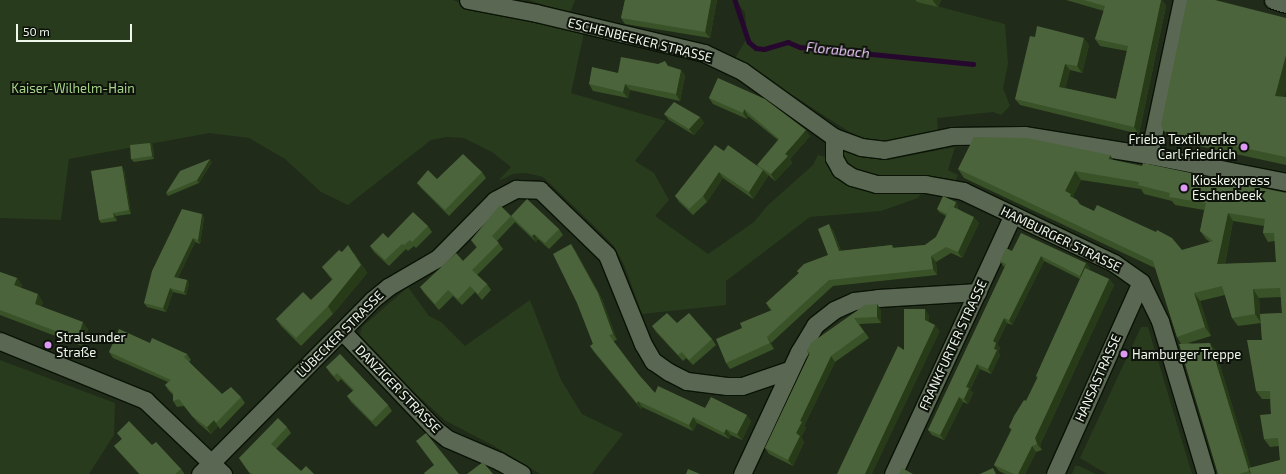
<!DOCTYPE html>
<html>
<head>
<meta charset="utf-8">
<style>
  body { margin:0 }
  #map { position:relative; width:1286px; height:474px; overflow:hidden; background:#202b1a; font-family:"Exo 2",sans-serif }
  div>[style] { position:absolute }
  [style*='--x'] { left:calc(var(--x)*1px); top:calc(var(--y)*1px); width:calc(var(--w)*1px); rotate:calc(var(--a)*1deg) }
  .green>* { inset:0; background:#283b1c }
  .stream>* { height:4.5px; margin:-2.25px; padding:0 2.25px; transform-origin:2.25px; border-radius:2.25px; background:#26082f }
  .roads { filter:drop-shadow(1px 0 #0a1305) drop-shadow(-1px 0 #0a1305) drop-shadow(0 1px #0a1305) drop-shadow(0 -1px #0a1305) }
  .minor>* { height:17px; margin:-8.5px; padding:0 8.5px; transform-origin:8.5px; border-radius:8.5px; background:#5a6753 }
  .wall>* { inset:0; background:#395227 }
  .shaded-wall>* { inset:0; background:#273b19 }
  .building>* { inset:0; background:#4c643c }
  .dots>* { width:11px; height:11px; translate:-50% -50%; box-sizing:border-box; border:2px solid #0d120a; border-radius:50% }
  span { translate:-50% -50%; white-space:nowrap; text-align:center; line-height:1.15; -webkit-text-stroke:4px #0d120a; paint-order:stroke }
  .street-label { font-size:13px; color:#eff7eb }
  .park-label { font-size:13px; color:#a6d28a }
  .poi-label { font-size:13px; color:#eff7eb }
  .right { translate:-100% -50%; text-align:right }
  .left { translate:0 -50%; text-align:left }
  .water-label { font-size:14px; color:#f1c8ff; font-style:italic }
  .scale { position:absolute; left:16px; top:24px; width:116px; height:18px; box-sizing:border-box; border:2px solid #eff7eb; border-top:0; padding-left:5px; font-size:12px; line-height:14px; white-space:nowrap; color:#eff7eb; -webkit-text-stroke:3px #0d120a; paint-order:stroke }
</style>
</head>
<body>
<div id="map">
  <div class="green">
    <i style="clip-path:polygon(0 0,453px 0,469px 6px,551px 23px,584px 33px,571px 93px,666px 121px,635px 161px,654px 173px,669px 200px,655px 216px,708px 254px,754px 222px,767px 206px,813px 165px,818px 155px,826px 157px,832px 168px,924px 190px,918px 198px,881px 211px,810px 217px,726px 281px,726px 305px,642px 314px,625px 267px,614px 246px,589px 221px,543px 177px,526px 173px,513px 174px,498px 181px,511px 167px,492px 152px,464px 138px,446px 137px,431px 140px,348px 205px,321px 192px,285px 159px,249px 138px,209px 133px,69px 159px,61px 220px,0 218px)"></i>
    <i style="clip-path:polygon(528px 0,575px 0,570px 13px)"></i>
    <i style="clip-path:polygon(736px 0,914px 0,1005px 24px,1008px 64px,1003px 88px,1010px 106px,1001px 115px,993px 112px,937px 118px,938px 131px,894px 140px,878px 142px,863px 138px,848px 131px,735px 58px,747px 38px,745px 13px)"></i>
    <i style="clip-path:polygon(955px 147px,948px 170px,958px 175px,955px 182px,870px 176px,846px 165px,839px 157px,841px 151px,845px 151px,860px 157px,887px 160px)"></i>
    <i style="clip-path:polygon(408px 287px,429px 316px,441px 322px,465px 346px,530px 300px,561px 380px,582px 414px,623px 434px,592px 474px,540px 474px,494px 446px,446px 421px,417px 395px,360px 335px,362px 327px)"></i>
    <i style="clip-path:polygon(1141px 327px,1148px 327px,1192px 474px,1107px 474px,1080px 458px)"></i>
    <i style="clip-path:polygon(0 360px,115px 403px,114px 435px,89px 474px,0 474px)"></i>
    <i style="clip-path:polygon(1075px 466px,1079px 466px,1096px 474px,1072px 474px)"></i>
  </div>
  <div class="stream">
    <i style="--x:735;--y:0;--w:44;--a:71.6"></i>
    <i style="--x:749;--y:42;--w:9;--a:41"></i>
    <i style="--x:756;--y:48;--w:8;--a:7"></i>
    <i style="--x:764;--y:49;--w:25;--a:-16"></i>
    <i style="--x:788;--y:42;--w:13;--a:23"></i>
    <i style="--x:800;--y:47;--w:174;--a:5.6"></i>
  </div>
  <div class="roads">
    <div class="minor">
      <i style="--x:468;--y:0;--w:69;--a:10.8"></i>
      <i style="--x:536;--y:13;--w:173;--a:13.4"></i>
      <i style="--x:704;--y:53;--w:42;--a:25.3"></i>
      <i style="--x:742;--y:71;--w:113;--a:35.7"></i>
      <i style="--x:834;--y:137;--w:29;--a:20"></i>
      <i style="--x:861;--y:147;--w:23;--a:7"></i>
      <i style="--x:884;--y:150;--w:69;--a:-11.6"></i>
      <i style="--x:952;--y:136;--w:72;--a:-0.8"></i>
      <i style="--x:1024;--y:135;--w:127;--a:9.1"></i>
      <i style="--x:1149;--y:155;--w:140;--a:11.1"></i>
      <i style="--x:1273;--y:0;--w:14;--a:17"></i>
      <i style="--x:834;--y:137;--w:21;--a:90"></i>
      <i style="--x:834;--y:158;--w:13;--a:61"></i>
      <i style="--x:840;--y:169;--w:14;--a:34"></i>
      <i style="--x:852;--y:177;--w:25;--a:16"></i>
      <i style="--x:876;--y:184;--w:49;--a:0"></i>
      <i style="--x:925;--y:184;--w:39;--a:10"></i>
      <i style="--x:963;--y:191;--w:167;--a:25.5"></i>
      <i style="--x:1114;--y:263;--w:33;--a:35"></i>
      <i style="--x:1141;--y:282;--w:43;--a:64"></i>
      <i style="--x:1160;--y:321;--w:160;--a:73.3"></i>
      <i style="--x:1149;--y:155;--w:158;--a:-78"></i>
      <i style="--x:342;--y:331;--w:135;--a:46.5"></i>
      <i style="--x:435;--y:429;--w:16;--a:38"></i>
      <i style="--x:448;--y:439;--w:56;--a:23.3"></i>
      <i style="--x:499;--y:461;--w:26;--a:29"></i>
      <i style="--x:0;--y:341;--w:157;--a:22.1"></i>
      <i style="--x:145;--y:400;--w:108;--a:43.5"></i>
      <i style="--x:200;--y:474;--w:245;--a:-45.3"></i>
      <i style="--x:372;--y:300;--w:21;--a:-39"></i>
      <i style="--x:388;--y:287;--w:58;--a:-30.1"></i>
      <i style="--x:438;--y:258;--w:81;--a:-45.5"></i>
      <i style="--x:495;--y:200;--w:24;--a:-28"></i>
      <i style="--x:516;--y:189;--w:24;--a:2"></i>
      <i style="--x:540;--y:190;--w:93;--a:44.1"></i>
      <i style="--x:607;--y:255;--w:96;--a:68"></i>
      <i style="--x:643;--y:344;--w:20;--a:60"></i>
      <i style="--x:653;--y:361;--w:19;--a:35"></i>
      <i style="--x:669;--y:372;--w:20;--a:27"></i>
      <i style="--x:687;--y:381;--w:40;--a:7.1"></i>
      <i style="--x:727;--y:386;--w:15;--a:0"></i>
      <i style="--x:742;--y:386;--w:50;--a:-18.8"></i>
      <i style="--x:742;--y:474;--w:135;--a:-65"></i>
      <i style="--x:799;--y:352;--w:31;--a:-59"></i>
      <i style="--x:815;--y:325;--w:24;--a:-38"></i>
      <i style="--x:834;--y:310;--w:22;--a:-24"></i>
      <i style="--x:854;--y:301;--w:24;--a:-7"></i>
      <i style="--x:878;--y:298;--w:100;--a:-3.4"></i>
      <i style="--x:893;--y:474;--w:284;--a:-65.2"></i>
      <i style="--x:1055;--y:474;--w:210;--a:-65.9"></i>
    </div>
  </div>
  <div class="wall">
    <i style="clip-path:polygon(625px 0,717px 0,710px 38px,625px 24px,621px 18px)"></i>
    <i style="clip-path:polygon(915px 0,941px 0,938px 7px,917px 2px)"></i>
    <i style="clip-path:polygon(1066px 0,1162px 0,1166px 6px,1139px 134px,1020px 105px,1015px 99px,1089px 45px,1082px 73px,1070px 70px,1065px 88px,1116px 99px,1127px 51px,1100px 46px,1095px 39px,1104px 11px)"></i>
    <i style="clip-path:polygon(1286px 18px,1286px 89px,1284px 97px,1286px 97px,1286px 165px,1171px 140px,1164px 131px)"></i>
    <i style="clip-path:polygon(669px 66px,681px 70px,685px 76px,680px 101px,630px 90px,628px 98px,593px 91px,589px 84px,618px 73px)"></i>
    <i style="clip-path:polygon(718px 78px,810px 136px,790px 159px,792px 163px,775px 181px,767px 174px,768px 176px,753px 199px,723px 178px,707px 202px,693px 215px,679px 202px,675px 196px,724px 151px,758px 166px,778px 140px,748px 116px,747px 119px,713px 104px,709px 98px)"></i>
    <i style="clip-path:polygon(664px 114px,700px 117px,704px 123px,694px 135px,669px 120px)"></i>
    <i style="clip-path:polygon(150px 143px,153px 146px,154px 159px,134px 162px,131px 159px)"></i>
    <i style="clip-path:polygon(evenodd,1113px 160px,1142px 166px,1286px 193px,1286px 474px,1218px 474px,1181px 344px,1177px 337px,1155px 268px,964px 178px,958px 169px,1113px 160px,1081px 180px,1141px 189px,1144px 194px,1172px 201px,1175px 205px,1204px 210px,1200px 231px,1206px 239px,1210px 242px,1182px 250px,1094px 211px,1081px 205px,1077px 200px,1075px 199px,1073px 196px,1081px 180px,1113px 160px,1233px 221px,1264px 226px,1263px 233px,1268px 242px,1275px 241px,1276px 262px,1225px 264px,1233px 221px,1113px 160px,1225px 295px,1232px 318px,1238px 326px,1261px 323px,1262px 340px,1256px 391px,1262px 399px,1270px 399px,1271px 414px,1264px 439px,1270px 447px,1279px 446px,1280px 460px,1251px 468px,1215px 349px,1188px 343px,1211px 336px,1200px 301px,1225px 295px,1113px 160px,1281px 297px,1282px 313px,1260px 314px,1259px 298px,1281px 297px)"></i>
    <i style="clip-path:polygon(212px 162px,199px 183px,168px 196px,166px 193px)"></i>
    <i style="clip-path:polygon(124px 170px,131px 214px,116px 216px,117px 221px,101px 223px,99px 220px)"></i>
    <i style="clip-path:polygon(482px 172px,486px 178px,449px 216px,421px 188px,417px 183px)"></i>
    <i style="clip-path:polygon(956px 202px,958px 206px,957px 208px,979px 223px,962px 258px,951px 253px,936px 262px,937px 275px,833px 286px,771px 343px,774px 349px,730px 369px,726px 363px,742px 328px,771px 311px,766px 303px,799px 273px,797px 271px,828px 255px,833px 230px,841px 251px,892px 245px,894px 248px,925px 245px,936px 237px,946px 216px,939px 212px,937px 209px)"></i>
    <i style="clip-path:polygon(202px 214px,204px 218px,200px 244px,195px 242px,178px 278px,187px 280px,189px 284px,186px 295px,173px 292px,166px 312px,147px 307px,144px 303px)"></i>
    <i style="clip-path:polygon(511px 216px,559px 229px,563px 235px,549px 249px,538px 239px,536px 242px,515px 222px,497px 241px,503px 249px,477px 275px,487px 284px,491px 290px,482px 300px,475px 292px,462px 305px,453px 296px,439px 310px,424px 293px,420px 287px,463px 261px,477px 248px,471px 240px)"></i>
    <i style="clip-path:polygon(428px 226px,432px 232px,416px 248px,414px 246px,408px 251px,406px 249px,389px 266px,374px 252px,370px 246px,388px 238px)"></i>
    <i style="clip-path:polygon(575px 250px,602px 299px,617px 340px,613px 341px,639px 375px,655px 393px,705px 408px,751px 421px,742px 440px,731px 435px,729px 439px,697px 423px,693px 431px,642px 407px,641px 409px,594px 352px,590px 346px,593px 344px)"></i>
    <i style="clip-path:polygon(1012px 251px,1086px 263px,1090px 268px,1089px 270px,1109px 279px,1114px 285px,1040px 445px,1042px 450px,1036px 452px,1025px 474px,1005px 474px,999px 471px,994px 465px,1011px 430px,1009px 427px,1026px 401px,1037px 378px,1036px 376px,1080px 279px,1044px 261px,1012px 325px,1007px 323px,997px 344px,1000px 348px,998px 352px,1000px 355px,991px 374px,980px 369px,970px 390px,973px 393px,968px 404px,963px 402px,944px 440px,932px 435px,928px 430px,1005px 267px,1003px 266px,1000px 261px)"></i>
    <i style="clip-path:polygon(342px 252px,354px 253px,367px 273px,333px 314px,301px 346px,281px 326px,276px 319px,311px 300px,332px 280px,322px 267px)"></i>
    <i style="clip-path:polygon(0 272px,17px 278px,22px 285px,21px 288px,43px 302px,41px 306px,88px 329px,82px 346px,0 315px)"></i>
    <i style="clip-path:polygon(865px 305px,881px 310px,881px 323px,859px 324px,869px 338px,835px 362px,804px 426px,806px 428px,801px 437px,804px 442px,793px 466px,769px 454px,765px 448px,809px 355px,807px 351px)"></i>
    <i style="clip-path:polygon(652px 326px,712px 339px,716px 345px,693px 365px,686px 358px,683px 361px,656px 332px)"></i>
    <i style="clip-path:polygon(150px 343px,187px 354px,191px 360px,189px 362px,222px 394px,241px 397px,245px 403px,220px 429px,218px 426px,211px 434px,197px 422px,184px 406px,177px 407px,173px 401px,173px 395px,169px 391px,165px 385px,168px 382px,113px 358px,109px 352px)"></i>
    <i style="clip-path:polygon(340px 354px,388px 405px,392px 411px,376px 427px,351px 402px,347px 396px,353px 391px,341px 379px,338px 382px,330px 373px,326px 367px)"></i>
    <i style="clip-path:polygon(287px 427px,291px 433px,276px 449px,301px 471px,314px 474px,250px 474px,239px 458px)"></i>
    <i style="clip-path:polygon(117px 433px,152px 445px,181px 469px,184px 473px,184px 474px,139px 474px,118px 451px,114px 446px,122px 439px)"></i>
  </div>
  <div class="shaded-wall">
    <i style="clip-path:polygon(711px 0,717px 0,710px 38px,705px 32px)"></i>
    <i style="clip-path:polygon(933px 0,941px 0,938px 7px,933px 1px)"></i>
    <i style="clip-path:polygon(1161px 0,1162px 0,1166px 6px,1139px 134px,1134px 127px)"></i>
    <i style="clip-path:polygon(1084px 38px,1089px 45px,1082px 73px,1077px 66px)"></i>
    <i style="clip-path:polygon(1286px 55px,1286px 89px,1282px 105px,1275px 96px)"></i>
    <i style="clip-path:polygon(1065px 64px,1070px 70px,1064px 94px,1059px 87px)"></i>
    <i style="clip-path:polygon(681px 70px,685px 76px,680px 101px,676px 94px)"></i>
    <i style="clip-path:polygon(625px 84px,630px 90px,628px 98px,623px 92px)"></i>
    <i style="clip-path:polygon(744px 109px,748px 116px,747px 119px,743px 113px)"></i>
    <i style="clip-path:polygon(700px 117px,704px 123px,694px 135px,689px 129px)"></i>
    <i style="clip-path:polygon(806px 130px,810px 136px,790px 159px,792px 163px,775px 181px,771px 174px,785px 154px)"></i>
    <i style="clip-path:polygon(150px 143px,153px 146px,154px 159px,152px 156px)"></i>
    <i style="clip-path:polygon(1110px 155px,1116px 164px,1109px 159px)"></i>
    <i style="clip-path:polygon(210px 159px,212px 162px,199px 183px,197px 180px)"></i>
    <i style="clip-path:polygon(122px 166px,124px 170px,131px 214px,129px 210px)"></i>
    <i style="clip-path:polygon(763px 170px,768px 176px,753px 199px,749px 192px)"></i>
    <i style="clip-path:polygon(1075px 171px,1081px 180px,1073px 196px,1077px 202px,1076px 205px,1065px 191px)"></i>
    <i style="clip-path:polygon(719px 172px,723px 178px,707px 202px,703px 196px)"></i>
    <i style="clip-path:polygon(956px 202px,958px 206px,952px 218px,950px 215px)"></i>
    <i style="clip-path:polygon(113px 213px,116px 216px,117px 221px,114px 217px)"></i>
    <i style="clip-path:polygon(1228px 213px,1233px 221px,1223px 273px,1217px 264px)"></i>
    <i style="clip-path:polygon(202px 214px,204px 218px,200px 244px,198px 240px)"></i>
    <i style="clip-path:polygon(974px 217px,979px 223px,962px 258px,958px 252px)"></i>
    <i style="clip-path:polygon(829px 224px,833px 230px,843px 257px,839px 251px)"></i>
    <i style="clip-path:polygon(534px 234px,538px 239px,536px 242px,532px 236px)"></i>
    <i style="clip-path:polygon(193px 238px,195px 242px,177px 281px,174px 277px)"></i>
    <i style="clip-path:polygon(571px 244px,575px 250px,602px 299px,617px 340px,613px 334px)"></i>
    <i style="clip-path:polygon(348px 245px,367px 273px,333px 314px,328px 306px)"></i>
    <i style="clip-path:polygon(931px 256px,936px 262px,937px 275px,933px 269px)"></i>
    <i style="clip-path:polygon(1041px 256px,1044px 261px,1012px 325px,1009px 320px)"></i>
    <i style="clip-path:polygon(1086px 263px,1090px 268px,1083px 281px,1080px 276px)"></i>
    <i style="clip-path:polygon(17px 278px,22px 285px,19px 292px,14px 285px)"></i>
    <i style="clip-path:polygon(1109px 279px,1114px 285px,1040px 445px,1042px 450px,1037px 444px,1035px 438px)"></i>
    <i style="clip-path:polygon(187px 280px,189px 284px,186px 295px,184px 292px)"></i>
    <i style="clip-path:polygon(170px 288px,173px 292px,166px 312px,163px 308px)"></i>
    <i style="clip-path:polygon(1253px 289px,1259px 298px,1261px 323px,1255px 314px)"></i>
    <i style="clip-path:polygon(1194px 293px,1200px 301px,1211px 336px,1205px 327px)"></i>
    <i style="clip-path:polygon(38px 294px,43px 302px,40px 311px,35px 304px)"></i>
    <i style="clip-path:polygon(877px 304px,881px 310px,881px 323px,877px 317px)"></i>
    <i style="clip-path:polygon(925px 309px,929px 315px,929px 327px,925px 320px)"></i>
    <i style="clip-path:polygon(1004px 318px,1007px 323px,997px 344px,1000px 348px,998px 352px,1000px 355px,991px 374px,988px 369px,994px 349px,993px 341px)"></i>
    <i style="clip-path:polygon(83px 322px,88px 329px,82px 346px,77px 339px)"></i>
    <i style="clip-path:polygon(935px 325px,940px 331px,872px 474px,865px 474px)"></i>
    <i style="clip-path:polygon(767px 337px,771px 343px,774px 349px,770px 343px)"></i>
    <i style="clip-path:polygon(1210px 343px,1215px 349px,1253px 474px,1251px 474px,1249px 471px)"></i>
    <i style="clip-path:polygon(831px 356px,835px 362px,804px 426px,806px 428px,801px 437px,804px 442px,793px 466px,788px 460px,800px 421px)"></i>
    <i style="clip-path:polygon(977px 364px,980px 369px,970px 390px,973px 393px,968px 404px,964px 399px,966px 387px)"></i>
    <i style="clip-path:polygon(959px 397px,963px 402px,944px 440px,940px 435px)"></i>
    <i style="clip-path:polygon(638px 401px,642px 407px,641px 409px,637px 403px)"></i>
    <i style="clip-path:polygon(747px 415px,751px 421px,742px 440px,737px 434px)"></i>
    <i style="clip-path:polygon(693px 417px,697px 423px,693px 431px,689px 425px)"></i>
    <i style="clip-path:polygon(214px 420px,218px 426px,211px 434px,207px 427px)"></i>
    <i style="clip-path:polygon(726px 429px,731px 435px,729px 439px,724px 433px)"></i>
    <i style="clip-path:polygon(1032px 446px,1036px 452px,1025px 474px,1018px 474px)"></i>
  </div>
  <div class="building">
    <i style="clip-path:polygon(625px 0,711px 0,705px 32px,621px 18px)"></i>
    <i style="clip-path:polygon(1084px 0,1161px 0,1134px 127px,1015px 99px,1030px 36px,1035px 37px,1037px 26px,1084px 38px,1077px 66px,1065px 64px,1059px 87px,1116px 99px,1128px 46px,1095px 39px,1105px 6px)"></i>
    <i style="clip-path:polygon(1187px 0,1215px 0,1286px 18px,1286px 55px,1275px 96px,1286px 97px,1286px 157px,1164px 131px,1161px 125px)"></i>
    <i style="clip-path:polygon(621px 57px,658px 64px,665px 61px,668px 66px,681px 70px,676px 94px,625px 84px,623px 92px,589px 84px,592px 67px,618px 73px)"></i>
    <i style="clip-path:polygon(718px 78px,765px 99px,806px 130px,785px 154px,788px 156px,771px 174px,757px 165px,779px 139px,744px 109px,743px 113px,709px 98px)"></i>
    <i style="clip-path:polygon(674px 102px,700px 117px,689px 129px,664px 114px)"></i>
    <i style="clip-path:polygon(evenodd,974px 137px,1027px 138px,1110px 155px,1109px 159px,1142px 166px,1143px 163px,1286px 193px,1286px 474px,1251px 474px,1249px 468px,1280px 460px,1278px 438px,1264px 439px,1260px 415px,1271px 414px,1270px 391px,1256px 391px,1247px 340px,1262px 340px,1260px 314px,1282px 313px,1280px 288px,1253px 289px,1255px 314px,1232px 318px,1222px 286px,1194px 293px,1205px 327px,1177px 337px,1153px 261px,958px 169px,974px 137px,1075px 171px,1139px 182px,1138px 185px,1170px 193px,1169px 197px,1206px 203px,1200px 231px,1213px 241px,1182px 250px,1172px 238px,1157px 230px,1156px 232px,1097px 205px,1094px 211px,1079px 204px,1077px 200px,1070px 196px,1071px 194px,1065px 191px,1075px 171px,974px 137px,1228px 213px,1265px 219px,1263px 233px,1274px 233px,1276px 262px,1217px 264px,1228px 213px)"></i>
    <i style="clip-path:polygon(150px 143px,152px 156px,131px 159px,130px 145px)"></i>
    <i style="clip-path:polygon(715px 145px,724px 151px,728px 145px,763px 170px,749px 192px,719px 172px,703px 196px,689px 209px,675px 196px)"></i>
    <i style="clip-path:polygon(463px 154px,482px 172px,445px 210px,417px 183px,428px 170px,437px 179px)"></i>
    <i style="clip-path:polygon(210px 159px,197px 180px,166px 193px,180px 171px)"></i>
    <i style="clip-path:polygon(122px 166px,129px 210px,113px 213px,114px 217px,99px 220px,91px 171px)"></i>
    <i style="clip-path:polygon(943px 196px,956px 202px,954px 207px,951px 206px,947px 214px,937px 209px)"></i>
    <i style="clip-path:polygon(527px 199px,559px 229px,545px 243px,534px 234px,532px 236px,511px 216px,492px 236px,499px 243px,472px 270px,487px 284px,478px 294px,470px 286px,458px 299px,448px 290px,435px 304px,420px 287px,456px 253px,463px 261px,477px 247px,471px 240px,500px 205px,511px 216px)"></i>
    <i style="clip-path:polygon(951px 206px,974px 217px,958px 252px,946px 247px,931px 256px,933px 269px,829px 280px,767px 337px,770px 343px,726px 363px,716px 339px,742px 328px,740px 323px,772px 310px,766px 303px,799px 273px,797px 271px,804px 264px,828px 255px,818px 229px,829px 224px,839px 251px,892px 245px,892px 248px,925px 245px,936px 237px)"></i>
    <i style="clip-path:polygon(182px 209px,202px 214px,198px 240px,193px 238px,174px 277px,187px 280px,184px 292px,170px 288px,163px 308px,144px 303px,152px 271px)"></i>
    <i style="clip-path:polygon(413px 212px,428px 226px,412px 242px,410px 240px,404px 245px,402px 244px,385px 260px,370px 246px,383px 233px,388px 238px)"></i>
    <i style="clip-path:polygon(1021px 233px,1086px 263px,1080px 276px,1041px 256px,1009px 320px,1004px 318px,993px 341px,996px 343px,994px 349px,997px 350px,988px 369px,977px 364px,966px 387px,969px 388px,964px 399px,959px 397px,940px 435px,928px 430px,1006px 264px,1000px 261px,1006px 248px,1012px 251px)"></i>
    <i style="clip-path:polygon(571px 244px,598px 293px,613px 334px,609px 335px,639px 375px,655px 393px,658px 386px,705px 408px,711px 397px,747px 415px,737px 434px,726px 429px,724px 433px,693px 417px,689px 425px,638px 401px,637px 403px,590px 346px,593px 344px,577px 303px,553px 254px)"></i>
    <i style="clip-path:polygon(348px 245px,361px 265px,328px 306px,296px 338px,276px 319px,303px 292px,311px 300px,333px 279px,322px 267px,339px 250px,342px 252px)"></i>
    <i style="clip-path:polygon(1085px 268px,1109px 279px,1035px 438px,1037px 444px,1032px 446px,1018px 474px,1014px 474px,994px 465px,1012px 429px,1009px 427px,1014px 416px,1024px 400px,1026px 401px,1038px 377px,1036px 376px)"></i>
    <i style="clip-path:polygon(0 272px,17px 278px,14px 285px,38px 294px,35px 304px,83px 322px,77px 339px,0 310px)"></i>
    <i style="clip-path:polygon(877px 304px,877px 317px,854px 318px,864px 332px,831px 356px,800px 421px,802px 422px,796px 433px,800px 436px,788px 460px,765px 448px,810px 353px,807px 351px,811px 343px,865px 305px)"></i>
    <i style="clip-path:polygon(904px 309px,925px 309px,925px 320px,935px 325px,865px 474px,837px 474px,898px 346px,904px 350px)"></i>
    <i style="clip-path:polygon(667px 313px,677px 323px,689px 313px,712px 339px,689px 360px,682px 352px,678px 355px,652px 326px)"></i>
    <i style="clip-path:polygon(119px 329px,150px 343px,152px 338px,187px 354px,184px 357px,222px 394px,231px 387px,241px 397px,216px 423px,214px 420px,207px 427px,192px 416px,179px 399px,173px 401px,173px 393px,165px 385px,171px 380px,109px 352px)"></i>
    <i style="clip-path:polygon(1210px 343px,1249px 471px,1239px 474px,1218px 474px,1179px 344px)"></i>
    <i style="clip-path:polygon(340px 354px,388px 405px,372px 421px,347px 396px,354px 390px,337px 373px,334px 376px,326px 367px)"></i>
    <i style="clip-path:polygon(278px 418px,287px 427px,271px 444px,301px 471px,306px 466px,314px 474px,253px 474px,249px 472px,239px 458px)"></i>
    <i style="clip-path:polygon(129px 421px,152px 445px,156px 442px,181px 469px,175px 474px,140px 474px,114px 446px,122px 439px,117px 433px)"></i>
    <i style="clip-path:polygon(426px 433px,459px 474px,425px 474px,424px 473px,434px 465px,416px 441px)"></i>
    <i style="clip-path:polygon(483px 462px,493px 474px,467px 474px)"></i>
    <i style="clip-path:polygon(902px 468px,913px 474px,899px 474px)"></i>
    <i style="clip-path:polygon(993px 468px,996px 474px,980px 474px)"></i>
    <i style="clip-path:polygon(688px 469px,700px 474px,686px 474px)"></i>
  </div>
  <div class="dots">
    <i style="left:1244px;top:147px;background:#dd99f3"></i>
    <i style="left:1184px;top:188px;background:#dd99f3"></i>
    <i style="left:48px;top:345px;background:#dd99f3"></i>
    <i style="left:1124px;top:354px;background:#dd99f3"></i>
  </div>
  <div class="street-label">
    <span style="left:640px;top:40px;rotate:14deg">ESCHENBEEKER STRASSE</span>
    <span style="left:1061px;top:239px;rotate:26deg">HAMBURGER STRASSE</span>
    <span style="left:340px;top:334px;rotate:-45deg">LÜBECKER STRASSE</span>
    <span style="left:953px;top:345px;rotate:-65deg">FRANKFURTER STRASSE</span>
    <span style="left:1098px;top:378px;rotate:-66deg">HANSASTRASSE</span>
    <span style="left:398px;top:389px;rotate:46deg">DANZIGER STRASSE</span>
  </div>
  <div class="park-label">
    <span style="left:73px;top:88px">Kaiser-Wilhelm-Hain</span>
  </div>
  <div class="poi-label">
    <span class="right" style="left:1236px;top:147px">Frieba Textilwerke<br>Carl Friedrich</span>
    <span class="left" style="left:1192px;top:188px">Kioskexpress<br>Eschenbeek</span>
    <span class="left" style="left:56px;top:345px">Stralsunder<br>Straße</span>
    <span class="left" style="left:1132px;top:354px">Hamburger Treppe</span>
  </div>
  <div class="water-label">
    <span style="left:838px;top:50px;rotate:6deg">Florabach</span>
  </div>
  <div class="scale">50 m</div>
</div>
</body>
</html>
